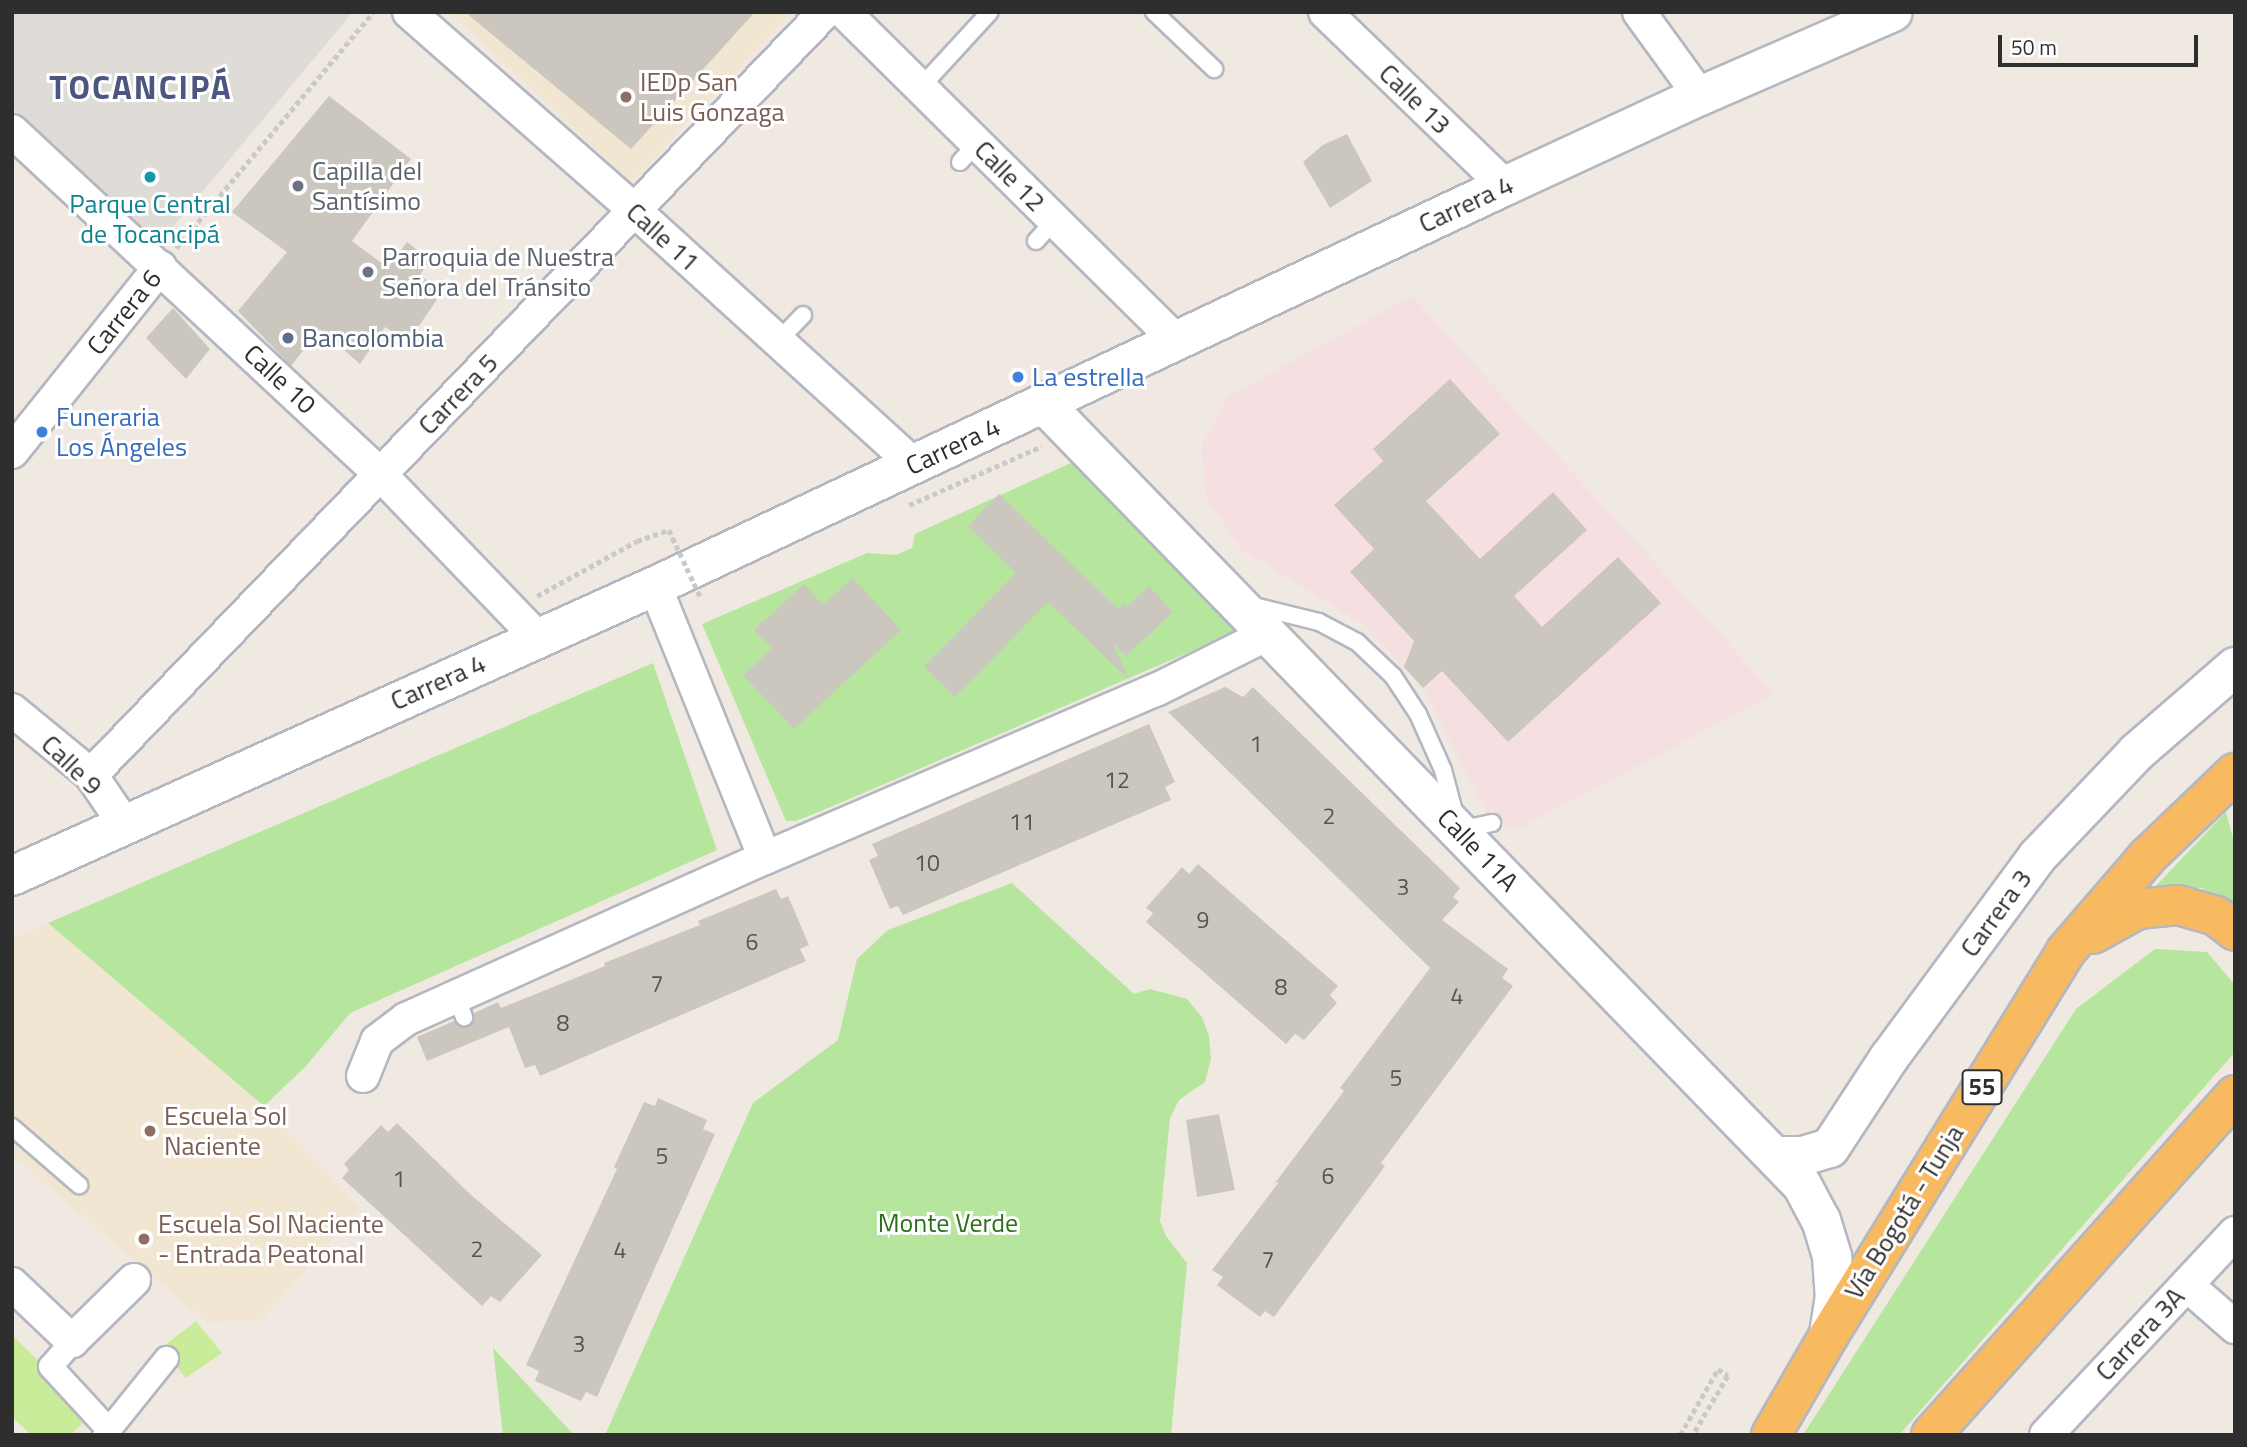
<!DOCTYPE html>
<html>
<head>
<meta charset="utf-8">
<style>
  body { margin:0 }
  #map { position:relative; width:2247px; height:1447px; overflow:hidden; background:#efe9e1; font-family:"Titillium Web",sans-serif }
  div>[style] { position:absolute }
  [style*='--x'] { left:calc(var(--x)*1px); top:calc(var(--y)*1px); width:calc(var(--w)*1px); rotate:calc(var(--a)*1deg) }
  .education>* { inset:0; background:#f0e6d1 }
  .medical>* { inset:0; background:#f5dfe0 }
  .green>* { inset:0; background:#b6e59e }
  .pitch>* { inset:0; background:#c9ec9a }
  .plaza>* { inset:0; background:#dfdcd8 }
  .building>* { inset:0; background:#cbc7bf }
  .path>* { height:4.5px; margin-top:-2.25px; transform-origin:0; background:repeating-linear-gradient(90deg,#c9c9c9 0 5px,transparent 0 8.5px) }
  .roads { filter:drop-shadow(2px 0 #b4b7c1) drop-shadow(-2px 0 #b4b7c1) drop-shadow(0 2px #b4b7c1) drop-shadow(0 -2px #b4b7c1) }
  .service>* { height:16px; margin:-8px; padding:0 8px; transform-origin:8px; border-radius:8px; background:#fff }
  .pedestrian>* { height:23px; margin:-11.5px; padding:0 11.5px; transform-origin:11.5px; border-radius:11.5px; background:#fff }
  .minor>* { height:32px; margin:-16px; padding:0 16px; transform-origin:16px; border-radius:16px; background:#fff }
  .tertiary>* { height:38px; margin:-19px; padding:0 19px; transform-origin:19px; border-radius:19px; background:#fff }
  .secondary>* { height:38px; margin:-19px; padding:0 19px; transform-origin:19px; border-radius:19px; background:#fff }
  .trunk>* { height:38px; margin:-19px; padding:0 19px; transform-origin:19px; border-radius:19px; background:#f8ba60 }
  .path-bridge>* { height:4.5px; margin-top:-2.25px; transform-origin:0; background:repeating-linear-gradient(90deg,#c9c9c9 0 5px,transparent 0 8.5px) }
  .dots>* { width:19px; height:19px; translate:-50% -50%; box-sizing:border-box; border:4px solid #fff; border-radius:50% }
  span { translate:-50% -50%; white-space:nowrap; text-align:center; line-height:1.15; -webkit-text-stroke:6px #fff; paint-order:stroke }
  .number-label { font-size:23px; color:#555452 }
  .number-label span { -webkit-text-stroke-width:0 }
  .shield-label span { padding:2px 5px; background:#fff; border:2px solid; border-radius:5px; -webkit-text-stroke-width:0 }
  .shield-label { font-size:24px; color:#2e2e2e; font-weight:700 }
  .education-label { font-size:26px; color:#785e54 }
  .left { translate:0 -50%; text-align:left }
  .street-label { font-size:26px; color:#2e2e2e }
  .worship-label { font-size:26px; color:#5b616d }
  .culture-label { font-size:26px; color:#0d838f }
  .service-label { font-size:26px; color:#4e5e75 }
  .shop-label { font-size:26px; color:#366cbe }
  .park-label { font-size:26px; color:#2c6e1b }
  .district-label { font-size:33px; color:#4d5680; font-weight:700; letter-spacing:2px }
  .frame { position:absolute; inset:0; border:14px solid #2e2e2e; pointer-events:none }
  .scale { position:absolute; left:1998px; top:35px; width:200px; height:32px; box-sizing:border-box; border:4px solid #2e2e2e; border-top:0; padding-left:9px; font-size:21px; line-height:24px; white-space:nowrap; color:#2e2e2e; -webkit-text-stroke:5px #fff; paint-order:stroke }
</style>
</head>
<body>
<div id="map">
  <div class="education">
    <i style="clip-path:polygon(449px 12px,792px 12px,631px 182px)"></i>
    <i style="clip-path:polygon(48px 923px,264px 1106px,360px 1207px,262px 1320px,206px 1322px,12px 1155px,12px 938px)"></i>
  </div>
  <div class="medical">
    <i style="clip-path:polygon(1412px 296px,1774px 694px,1518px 829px,1492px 823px,1423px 688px,1363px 624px,1242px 550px,1206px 496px,1201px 446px,1228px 397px)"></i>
  </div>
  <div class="green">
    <i style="clip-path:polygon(1075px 461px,1238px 631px,845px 801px,796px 821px,786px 821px,702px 624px,867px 553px,896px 555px,912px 548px,915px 534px)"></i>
    <i style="clip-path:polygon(653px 663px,717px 850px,350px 1013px,306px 1066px,264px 1106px,48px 923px)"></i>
    <i style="clip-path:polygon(2226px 812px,2235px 846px,2235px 911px,2202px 888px,2152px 890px)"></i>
    <i style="clip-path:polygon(1012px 883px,1134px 994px,1150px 989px,1187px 999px,1202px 1017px,1209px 1036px,1211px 1059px,1205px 1082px,1179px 1100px,1170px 1118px,1160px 1221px,1166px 1236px,1187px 1263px,1171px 1435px,605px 1435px,753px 1103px,838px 1040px,857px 959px,888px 930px)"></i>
    <i style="clip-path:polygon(2155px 949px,2207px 952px,2235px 985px,2235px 1052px,1899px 1435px,1803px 1435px,2076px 1009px)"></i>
    <i style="clip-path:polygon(493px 1348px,574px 1435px,503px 1435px)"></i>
  </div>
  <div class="pitch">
    <i style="clip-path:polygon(196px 1321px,222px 1353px,186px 1378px,161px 1348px)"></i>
    <i style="clip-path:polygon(12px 1335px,92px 1413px,71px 1435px,31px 1435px,12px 1417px)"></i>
  </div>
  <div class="plaza">
    <i style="clip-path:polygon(12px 12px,353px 12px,157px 246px,12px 108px)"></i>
  </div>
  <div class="building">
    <i style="clip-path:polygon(465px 12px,755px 12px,631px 149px)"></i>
    <i style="clip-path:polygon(329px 96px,411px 159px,352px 241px,388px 268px,407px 242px,430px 260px,420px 275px,442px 292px,408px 342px,385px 327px,360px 364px,320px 329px,291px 366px,238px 311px,287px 252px,232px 212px)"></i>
    <i style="clip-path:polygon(1347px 134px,1372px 181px,1330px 208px,1303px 162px,1323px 145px)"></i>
    <i style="clip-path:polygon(173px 308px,210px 349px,186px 379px,146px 338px)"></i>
    <i style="clip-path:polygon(1450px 379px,1500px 434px,1426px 501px,1480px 559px,1553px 492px,1587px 530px,1514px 596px,1542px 627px,1618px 557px,1661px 603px,1508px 742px,1442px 671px,1423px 688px,1404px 667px,1414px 641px,1350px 572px,1374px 549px,1334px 505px,1383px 461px,1373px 449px)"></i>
    <i style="clip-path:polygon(999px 494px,1118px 609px,1123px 603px,1127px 607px,1149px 586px,1173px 612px,1126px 656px,1113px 643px,1129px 680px,1048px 602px,955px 697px,924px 667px,1016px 573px,968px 526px)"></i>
    <i style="clip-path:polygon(853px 578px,901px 630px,794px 729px,743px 675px,772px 649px,754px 630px,804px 584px,823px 605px)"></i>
    <i style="clip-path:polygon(1225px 687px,1243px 697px,1253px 687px,1460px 888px,1453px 897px,1459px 902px,1442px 920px,1508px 969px,1502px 978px,1513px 986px,1381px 1163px,1385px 1166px,1274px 1317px,1265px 1311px,1260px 1317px,1217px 1285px,1223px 1277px,1212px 1270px,1279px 1182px,1275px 1183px,1344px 1091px,1340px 1088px,1430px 968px,1168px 712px)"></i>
    <i style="clip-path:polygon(1149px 724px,1175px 782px,1165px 787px,1171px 800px,903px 915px,898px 906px,890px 909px,869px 860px,878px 856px,872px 844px)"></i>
    <i style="clip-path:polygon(1198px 864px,1338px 986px,1330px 995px,1337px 1003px,1304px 1040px,1295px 1034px,1286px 1044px,1146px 922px,1153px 913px,1146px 908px,1182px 867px,1189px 874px)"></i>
    <i style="clip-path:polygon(776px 889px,781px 899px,788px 896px,809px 945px,800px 949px,806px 961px,540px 1076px,535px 1065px,525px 1068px,509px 1027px,427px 1061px,417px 1037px,454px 1021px,462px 1027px,468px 1026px,474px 1019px,474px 1013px,498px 1002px,501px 1008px,605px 966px,604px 963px,700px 925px,698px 921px)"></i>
    <i style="clip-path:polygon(658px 1098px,707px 1120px,703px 1129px,715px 1134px,597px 1397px,586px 1392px,581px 1401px,535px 1381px,539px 1371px,526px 1365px,617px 1169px,614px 1167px,644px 1102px,655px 1106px)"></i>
    <i style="clip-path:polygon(1219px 1114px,1235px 1190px,1197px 1197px,1186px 1120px)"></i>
    <i style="clip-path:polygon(397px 1123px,470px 1194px,542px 1255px,500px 1302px,491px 1296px,482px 1306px,342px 1178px,349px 1170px,344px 1164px,381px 1125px,388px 1132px)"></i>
  </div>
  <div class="path">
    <i style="--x:176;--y:248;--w:307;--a:-50.1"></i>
    <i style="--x:909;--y:505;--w:145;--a:-23.9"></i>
    <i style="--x:537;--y:596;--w:114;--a:-28.8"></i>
    <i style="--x:637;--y:541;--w:34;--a:-19"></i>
    <i style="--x:1680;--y:1435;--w:76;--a:-60.1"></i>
    <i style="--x:1718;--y:1369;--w:12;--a:35"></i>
    <i style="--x:1728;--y:1376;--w:69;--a:120.7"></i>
  </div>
  <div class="roads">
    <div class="service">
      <i style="--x:1154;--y:12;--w:83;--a:43.5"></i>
      <i style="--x:920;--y:88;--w:103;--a:-47.4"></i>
      <i style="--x:960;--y:162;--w:25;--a:-48"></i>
      <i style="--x:1036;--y:241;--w:28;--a:-48"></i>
      <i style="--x:778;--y:341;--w:36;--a:-46"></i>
      <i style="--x:1250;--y:605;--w:71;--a:13.8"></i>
      <i style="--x:1319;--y:622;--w:43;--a:27.8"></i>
      <i style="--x:1357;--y:642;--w:50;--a:43.4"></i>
      <i style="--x:1393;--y:676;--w:45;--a:56.7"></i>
      <i style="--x:1418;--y:714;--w:61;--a:65.9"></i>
      <i style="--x:1443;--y:770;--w:62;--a:75.1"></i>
      <i style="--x:1459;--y:830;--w:34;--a:-12"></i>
      <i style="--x:456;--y:997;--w:22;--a:68"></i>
      <i style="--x:12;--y:1127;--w:89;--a:40.9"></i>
    </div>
    <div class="pedestrian">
      <i style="--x:72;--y:1341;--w:33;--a:131"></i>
      <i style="--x:50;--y:1366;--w:86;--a:47.4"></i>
      <i style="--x:104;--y:1435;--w:99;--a:-51.2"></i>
    </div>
    <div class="minor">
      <i style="--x:409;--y:12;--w:298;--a:41.3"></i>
      <i style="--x:633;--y:209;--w:380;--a:42.3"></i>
      <i style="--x:844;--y:12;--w:467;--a:44.7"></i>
      <i style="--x:1325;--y:12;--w:250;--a:44"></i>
      <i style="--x:1639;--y:12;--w:104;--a:54"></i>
      <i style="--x:12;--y:131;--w:504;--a:42.99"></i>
      <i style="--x:381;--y:475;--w:225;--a:46.1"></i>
      <i style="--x:12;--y:452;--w:237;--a:-51.3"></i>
      <i style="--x:655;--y:586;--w:293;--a:68"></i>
      <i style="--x:12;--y:710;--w:102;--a:39.4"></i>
      <i style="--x:91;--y:775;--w:60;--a:55.8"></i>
      <i style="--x:91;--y:775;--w:1059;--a:-46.11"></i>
      <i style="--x:363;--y:1076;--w:38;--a:-68"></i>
      <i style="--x:377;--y:1041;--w:36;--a:-37"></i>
      <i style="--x:406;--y:1019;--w:393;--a:-24.2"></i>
      <i style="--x:765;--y:858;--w:426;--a:-23.3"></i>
      <i style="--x:1156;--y:690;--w:125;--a:-26.6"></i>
      <i style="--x:12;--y:1284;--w:83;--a:43.5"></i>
      <i style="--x:72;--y:1341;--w:87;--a:-44.5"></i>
      <i style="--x:2187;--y:1285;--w:64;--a:41.2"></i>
      <i style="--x:2046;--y:1435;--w:277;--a:-46.9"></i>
    </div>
    <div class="tertiary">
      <i style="--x:1044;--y:404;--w:1088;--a:45.86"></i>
      <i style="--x:1802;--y:1185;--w:40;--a:62"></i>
      <i style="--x:1821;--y:1220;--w:39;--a:73"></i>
      <i style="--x:1832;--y:1257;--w:39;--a:86"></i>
      <i style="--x:1835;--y:1296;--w:39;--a:99"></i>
      <i style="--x:1775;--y:1156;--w:28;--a:0"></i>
      <i style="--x:1803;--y:1156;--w:28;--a:-17"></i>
      <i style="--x:1830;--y:1148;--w:108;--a:-56.8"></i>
      <i style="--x:1889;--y:1058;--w:250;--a:-53.6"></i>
      <i style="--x:2037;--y:857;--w:145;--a:-46.4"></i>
      <i style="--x:2137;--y:752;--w:130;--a:-40.9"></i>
    </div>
    <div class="secondary">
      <i style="--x:12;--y:876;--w:705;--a:-24.28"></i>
      <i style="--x:655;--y:586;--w:939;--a:-25.2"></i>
      <i style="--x:1505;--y:186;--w:215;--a:-24.8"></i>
      <i style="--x:1700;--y:96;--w:210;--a:-23.5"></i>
    </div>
    <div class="trunk">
      <i style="--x:2093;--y:934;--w:51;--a:-29.1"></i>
      <i style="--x:2138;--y:909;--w:40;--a:-5.7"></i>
      <i style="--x:2178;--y:905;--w:40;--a:16"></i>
      <i style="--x:2216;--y:916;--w:24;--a:38"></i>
      <i style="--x:1771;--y:1435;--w:116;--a:-59.9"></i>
      <i style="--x:1829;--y:1335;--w:451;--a:-58.3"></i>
      <i style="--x:2066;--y:951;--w:124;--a:-49.2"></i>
      <i style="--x:2147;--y:857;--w:122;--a:-43.7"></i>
      <i style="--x:1931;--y:1435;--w:456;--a:-48.2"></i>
    </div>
  </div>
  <div class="path-bridge">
    <i style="--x:669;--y:530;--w:75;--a:64.8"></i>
  </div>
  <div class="dots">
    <i style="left:626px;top:97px;background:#8d6e63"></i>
    <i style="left:150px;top:177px;background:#0f9aa8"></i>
    <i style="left:298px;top:186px;background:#6b7280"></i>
    <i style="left:368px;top:272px;background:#6b7280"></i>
    <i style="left:288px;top:338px;background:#5c6f8a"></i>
    <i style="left:1018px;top:377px;background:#3f7fe0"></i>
    <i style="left:42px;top:432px;background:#3f7fe0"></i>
    <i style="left:150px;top:1131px;background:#8d6e63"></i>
    <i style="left:144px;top:1239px;background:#8d6e63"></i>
  </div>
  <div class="number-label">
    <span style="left:1256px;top:744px">1</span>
    <span style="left:1117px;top:780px">12</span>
    <span style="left:1329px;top:816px">2</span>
    <span style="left:1022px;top:822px">11</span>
    <span style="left:927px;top:863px">10</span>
    <span style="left:1403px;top:887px">3</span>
    <span style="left:1203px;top:920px">9</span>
    <span style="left:752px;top:942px">6</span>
    <span style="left:657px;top:984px">7</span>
    <span style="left:1281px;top:987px">8</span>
    <span style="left:1457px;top:996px">4</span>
    <span style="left:563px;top:1023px">8</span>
    <span style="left:1396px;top:1078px">5</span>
    <span style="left:662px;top:1156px">5</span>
    <span style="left:1328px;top:1176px">6</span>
    <span style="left:399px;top:1179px">1</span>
    <span style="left:477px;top:1249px">2</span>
    <span style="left:620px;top:1250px">4</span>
    <span style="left:1268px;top:1260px">7</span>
    <span style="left:579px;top:1344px">3</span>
  </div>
  <div class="shield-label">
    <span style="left:1982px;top:1087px">55</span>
  </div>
  <div class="education-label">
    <span class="left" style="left:640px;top:97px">IEDp San<br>Luis Gonzaga</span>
    <span class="left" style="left:164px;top:1131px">Escuela Sol<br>Naciente</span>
    <span class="left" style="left:158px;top:1239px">Escuela Sol Naciente<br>- Entrada Peatonal</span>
  </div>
  <div class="street-label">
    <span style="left:1415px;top:99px;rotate:44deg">Calle 13</span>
    <span style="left:1010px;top:176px;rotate:45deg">Calle 12</span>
    <span style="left:1466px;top:204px;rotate:-25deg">Carrera 4</span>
    <span style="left:663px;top:237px;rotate:42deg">Calle 11</span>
    <span style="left:124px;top:312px;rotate:-51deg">Carrera 6</span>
    <span style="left:280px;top:379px;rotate:43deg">Calle 10</span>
    <span style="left:458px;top:394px;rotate:-46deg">Carrera 5</span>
    <span style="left:953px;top:446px;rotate:-25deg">Carrera 4</span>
    <span style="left:438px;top:682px;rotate:-24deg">Carrera 4</span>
    <span style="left:72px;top:765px;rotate:44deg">Calle 9</span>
    <span style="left:1478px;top:850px;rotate:46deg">Calle 11A</span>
    <span style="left:1996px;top:913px;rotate:-54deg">Carrera 3</span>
    <span style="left:1904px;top:1212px;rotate:-58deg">Vía Bogotá - Tunja</span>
    <span style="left:2140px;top:1334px;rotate:-47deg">Carrera 3A</span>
  </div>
  <div class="worship-label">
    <span class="left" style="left:312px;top:186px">Capilla del<br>Santísimo</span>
    <span class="left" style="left:382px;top:272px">Parroquia de Nuestra<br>Señora del Tránsito</span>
  </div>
  <div class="culture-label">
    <span style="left:150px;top:219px">Parque Central<br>de Tocancipá</span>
  </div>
  <div class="service-label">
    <span class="left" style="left:302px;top:338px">Bancolombia</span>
  </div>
  <div class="shop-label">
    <span class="left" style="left:1032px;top:377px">La estrella</span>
    <span class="left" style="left:56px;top:432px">Funeraria<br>Los Ángeles</span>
  </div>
  <div class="park-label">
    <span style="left:948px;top:1223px">Monte Verde</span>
  </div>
  <div class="district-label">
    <span style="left:141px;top:88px">TOCANCIPÁ</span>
  </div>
  <div class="frame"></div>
  <div class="scale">50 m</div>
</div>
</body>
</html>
